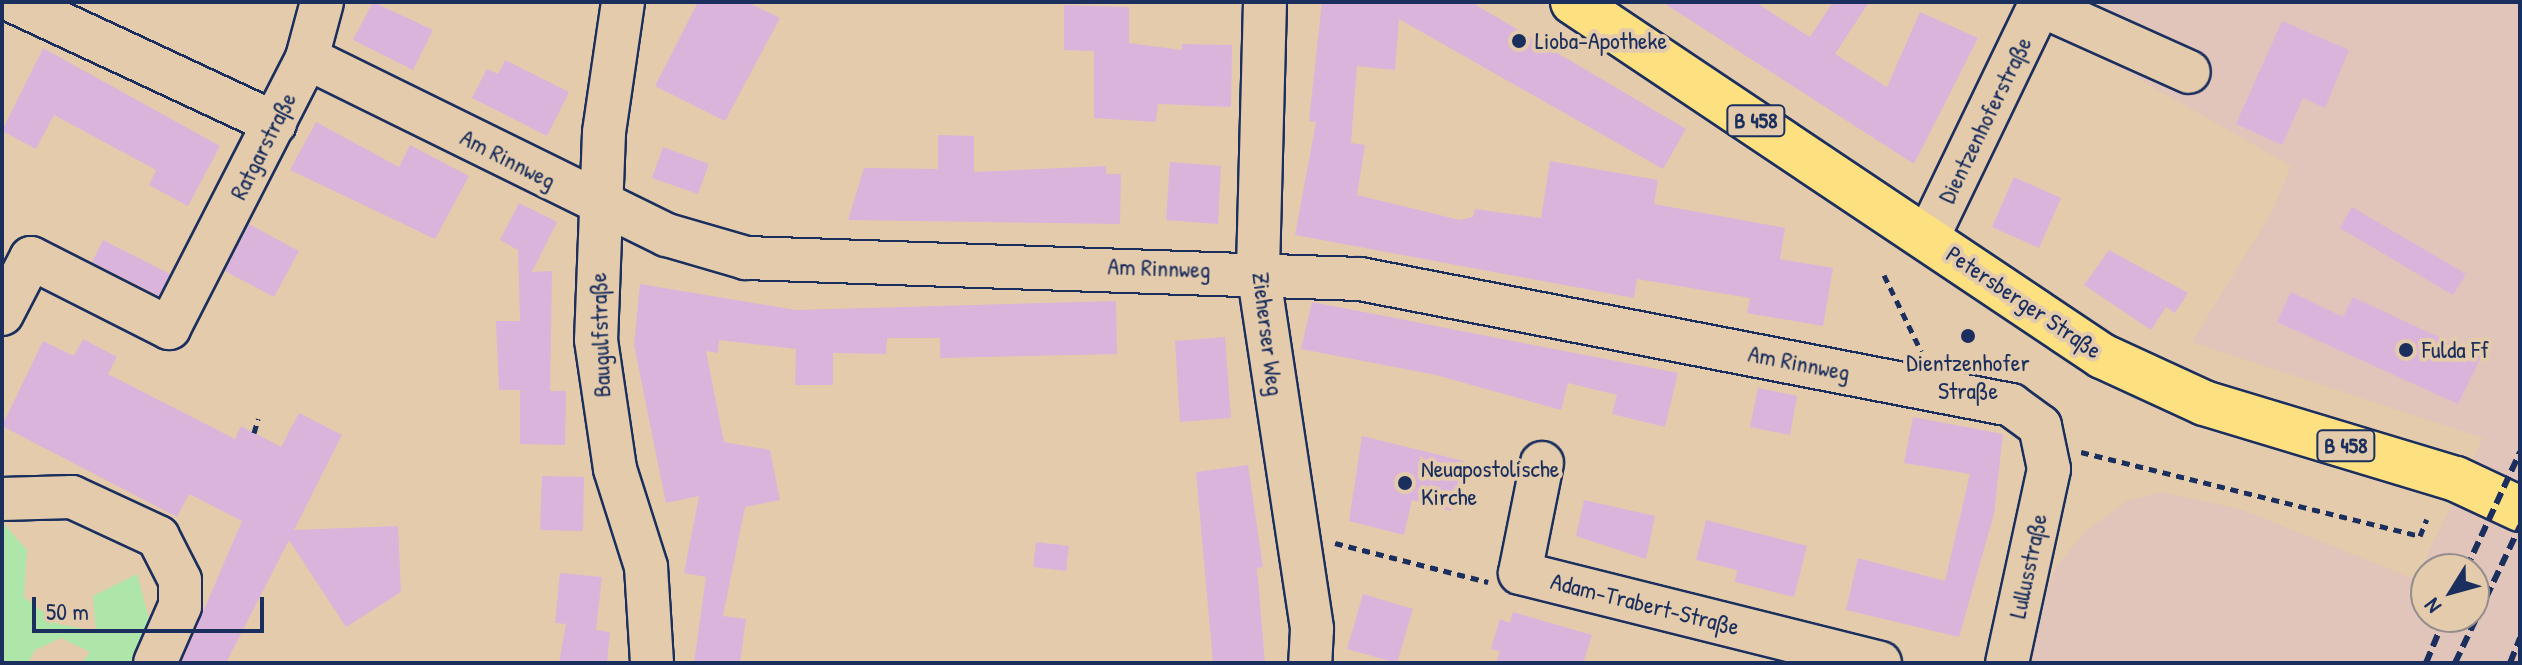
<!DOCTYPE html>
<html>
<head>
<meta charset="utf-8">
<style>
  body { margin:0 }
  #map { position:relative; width:2522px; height:665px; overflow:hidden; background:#e4cbac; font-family:"Patrick Hand",sans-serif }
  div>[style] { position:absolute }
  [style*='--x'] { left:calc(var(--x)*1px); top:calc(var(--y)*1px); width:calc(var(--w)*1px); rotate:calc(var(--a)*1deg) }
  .built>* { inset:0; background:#e1c4ba }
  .green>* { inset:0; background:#aee5a9 }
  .building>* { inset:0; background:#dbb4dc }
  .path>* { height:5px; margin-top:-2.5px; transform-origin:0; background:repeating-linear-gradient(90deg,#1b2f5e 0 8px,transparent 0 14px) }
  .roads { filter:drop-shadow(2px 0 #1b2f5e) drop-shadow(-2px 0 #1b2f5e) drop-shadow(0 2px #1b2f5e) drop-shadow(0 -2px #1b2f5e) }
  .minor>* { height:42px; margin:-21px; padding:0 21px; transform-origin:21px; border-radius:21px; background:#e4cbac }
  .major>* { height:44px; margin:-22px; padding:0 22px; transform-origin:22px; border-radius:22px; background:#fde080 }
  .rail>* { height:6px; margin-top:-3px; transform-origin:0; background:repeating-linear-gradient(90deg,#1b2f5e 0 12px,transparent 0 18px) }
  .dots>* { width:22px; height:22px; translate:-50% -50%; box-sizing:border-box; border:4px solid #e4cbac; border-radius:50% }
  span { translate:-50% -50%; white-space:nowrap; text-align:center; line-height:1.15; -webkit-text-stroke:8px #e4cbac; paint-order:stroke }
  .shield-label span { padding:2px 6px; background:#e4cbac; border:2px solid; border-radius:6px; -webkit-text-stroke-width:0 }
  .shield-label { font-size:22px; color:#1b2f5e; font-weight:700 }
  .poi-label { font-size:24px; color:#1b2f5e }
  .left { translate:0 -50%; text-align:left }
  .street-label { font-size:24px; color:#1b2f5e }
  .frame { position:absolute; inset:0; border:4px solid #1b2f5e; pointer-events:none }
  .north { position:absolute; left:2410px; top:553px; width:80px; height:80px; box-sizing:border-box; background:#e4cbac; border:2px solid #948d8d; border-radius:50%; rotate:233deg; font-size:22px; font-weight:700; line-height:32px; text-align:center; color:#1b2f5e }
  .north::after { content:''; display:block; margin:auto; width:28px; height:36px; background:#1b2f5e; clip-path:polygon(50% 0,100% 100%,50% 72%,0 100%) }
  .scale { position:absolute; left:32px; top:597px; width:232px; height:36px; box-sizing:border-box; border:4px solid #1b2f5e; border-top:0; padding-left:10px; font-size:24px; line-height:28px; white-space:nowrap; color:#1b2f5e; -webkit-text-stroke:6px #e4cbac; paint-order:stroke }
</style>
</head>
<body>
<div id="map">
  <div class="built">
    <i style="clip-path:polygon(evenodd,2072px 2px,2520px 2px,2520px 663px,2024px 663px,2056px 566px,2088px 529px,2128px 501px,2160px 492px,2240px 509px,2416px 580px,2483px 438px,2192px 342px,2273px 210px,2291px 166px,2057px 32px,2072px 2px,2426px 569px,2474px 569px,2474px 617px,2426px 617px,2426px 569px)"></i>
  </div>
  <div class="green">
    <i style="clip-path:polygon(2px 522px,27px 550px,24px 597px,58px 624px,96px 631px,93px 596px,137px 574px,152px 630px,142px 663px,82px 663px,90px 652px,61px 638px,35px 650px,28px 663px,2px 663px)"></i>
  </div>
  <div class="building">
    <i style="clip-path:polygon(373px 2px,433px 30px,413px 70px,353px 40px)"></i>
    <i style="clip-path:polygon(698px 2px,747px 2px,780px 18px,725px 121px,655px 86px)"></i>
    <i style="clip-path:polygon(1322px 2px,1471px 2px,1686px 129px,1663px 169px,1399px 19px,1395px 70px,1357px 66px,1351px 143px,1365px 145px,1357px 195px,1460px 220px,1473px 217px,1475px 209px,1541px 218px,1550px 161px,1658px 180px,1654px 204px,1785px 228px,1780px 259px,1833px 268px,1823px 326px,1747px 313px,1750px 298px,1637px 279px,1634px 298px,1295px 235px,1316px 122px,1309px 121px)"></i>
    <i style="clip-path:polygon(1662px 2px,1755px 2px,1810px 37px,1833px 2px,1869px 2px,1835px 54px,1887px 87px,1920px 12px,1978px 38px,1914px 164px)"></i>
    <i style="clip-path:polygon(1064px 5px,1129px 7px,1129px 43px,1182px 50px,1182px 44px,1232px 45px,1231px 107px,1158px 104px,1156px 122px,1094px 118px,1094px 51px,1064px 50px)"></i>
    <i style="clip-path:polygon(2282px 21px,2349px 50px,2325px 108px,2303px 98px,2282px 145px,2236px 124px)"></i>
    <i style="clip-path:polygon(43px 48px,220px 146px,188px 206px,149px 185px,156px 170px,54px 115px,36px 149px,2px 131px)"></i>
    <i style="clip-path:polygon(505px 60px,569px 92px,547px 136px,472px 98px,487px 69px,498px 74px)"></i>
    <i style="clip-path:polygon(316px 122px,399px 167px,410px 145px,469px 176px,435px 239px,290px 170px)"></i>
    <i style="clip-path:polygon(938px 135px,974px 136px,974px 172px,1106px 166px,1106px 174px,1121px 174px,1120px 224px,848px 220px,864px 168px,938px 169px)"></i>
    <i style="clip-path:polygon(663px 147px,709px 164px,698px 194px,652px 178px)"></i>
    <i style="clip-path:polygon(1170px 162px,1221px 166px,1218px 224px,1166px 220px)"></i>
    <i style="clip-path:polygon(2014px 177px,2061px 198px,2039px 248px,1992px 227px)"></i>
    <i style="clip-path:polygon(519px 203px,557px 222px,532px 272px,552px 271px,550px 391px,566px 391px,565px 445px,520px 444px,520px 390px,499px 390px,496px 321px,520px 321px,518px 250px,500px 240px)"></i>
    <i style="clip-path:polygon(2352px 207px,2466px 274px,2453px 295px,2340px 228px)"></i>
    <i style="clip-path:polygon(249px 224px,299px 251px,274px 297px,225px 271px)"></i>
    <i style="clip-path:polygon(103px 240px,170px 274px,159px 296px,92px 262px)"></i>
    <i style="clip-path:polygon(2109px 250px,2188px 293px,2175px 313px,2166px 307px,2151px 330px,2084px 285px)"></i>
    <i style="clip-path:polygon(640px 284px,796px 310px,1116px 301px,1117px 354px,940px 358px,940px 338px,887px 338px,886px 354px,833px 353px,833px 385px,795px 385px,796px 349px,719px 340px,718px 353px,706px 351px,724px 442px,770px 450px,780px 500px,745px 507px,723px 616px,746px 619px,740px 663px,694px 663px,706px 577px,684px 573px,699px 496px,666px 503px,634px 345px)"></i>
    <i style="clip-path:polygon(2291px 292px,2343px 317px,2353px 297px,2481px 357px,2458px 404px,2277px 322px)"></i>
    <i style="clip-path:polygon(1312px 302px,1678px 373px,1665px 427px,1612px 414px,1617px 395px,1568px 383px,1561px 410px,1436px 375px,1301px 349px)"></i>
    <i style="clip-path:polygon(1225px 337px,1231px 418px,1180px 422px,1175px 341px)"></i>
    <i style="clip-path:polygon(83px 339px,117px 357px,108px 374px,235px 439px,241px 426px,281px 447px,299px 413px,342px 435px,294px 530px,398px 526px,401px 592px,346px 627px,289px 540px,226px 663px,181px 663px,242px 521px,189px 494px,177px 517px,2px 426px,43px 341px,74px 356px)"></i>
    <i style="clip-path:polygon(1758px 388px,1797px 396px,1790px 435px,1750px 427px)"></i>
    <i style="clip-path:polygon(1913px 417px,2003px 434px,1994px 514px,1959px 637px,1846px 610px,1858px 558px,1945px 581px,1970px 474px,1904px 463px)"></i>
    <i style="clip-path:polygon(1362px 436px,1464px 461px,1451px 511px,1412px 500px,1404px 535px,1349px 521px)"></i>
    <i style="clip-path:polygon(1248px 465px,1263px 567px,1257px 568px,1265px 663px,1213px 663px,1196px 472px)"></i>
    <i style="clip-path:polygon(542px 476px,584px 477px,583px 531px,540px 530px)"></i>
    <i style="clip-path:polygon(1584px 500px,1655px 516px,1646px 559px,1576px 536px)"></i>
    <i style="clip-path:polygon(1706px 520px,1807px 546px,1794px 597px,1735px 582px,1737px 570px,1696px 560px)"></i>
    <i style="clip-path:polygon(1036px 542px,1069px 546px,1066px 571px,1033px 567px)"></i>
    <i style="clip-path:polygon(560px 573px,602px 577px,596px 630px,610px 632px,607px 663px,559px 663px,566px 624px,555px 623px)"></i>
    <i style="clip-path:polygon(1363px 594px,1413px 609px,1397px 663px,1347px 649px)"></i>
    <i style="clip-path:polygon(1513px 612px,1592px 635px,1583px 663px,1496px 663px,1500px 651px,1491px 649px,1500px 619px,1510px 623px)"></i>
  </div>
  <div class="path">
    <i style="--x:1884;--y:275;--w:85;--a:64"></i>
    <i style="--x:254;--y:433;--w:15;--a:-74"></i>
    <i style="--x:2081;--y:452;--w:349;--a:13.9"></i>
    <i style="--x:2420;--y:536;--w:18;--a:-68"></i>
    <i style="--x:1335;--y:543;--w:158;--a:14.3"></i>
  </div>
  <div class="roads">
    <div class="minor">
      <i style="--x:15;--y:2;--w:287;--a:25"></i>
      <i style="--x:623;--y:2;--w:132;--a:98.3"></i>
      <i style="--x:604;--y:133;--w:207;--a:92.2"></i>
      <i style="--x:596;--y:340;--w:130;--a:81.6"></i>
      <i style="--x:615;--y:469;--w:103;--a:72.4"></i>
      <i style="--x:646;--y:567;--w:96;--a:86.4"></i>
      <i style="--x:1265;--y:2;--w:269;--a:91.5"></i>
      <i style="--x:1258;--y:271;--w:362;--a:81.4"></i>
      <i style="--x:1312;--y:629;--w:34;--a:93"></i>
      <i style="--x:2040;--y:5;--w:163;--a:24.2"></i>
      <i style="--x:307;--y:58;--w:401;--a:26.2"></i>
      <i style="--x:667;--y:235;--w:82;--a:16.2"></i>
      <i style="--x:746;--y:258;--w:614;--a:1.96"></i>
      <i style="--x:1360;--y:279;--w:663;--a:10.95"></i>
      <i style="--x:2011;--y:405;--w:36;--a:36"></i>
      <i style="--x:2040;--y:426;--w:44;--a:78.2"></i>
      <i style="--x:2049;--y:469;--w:198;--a:102.2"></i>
      <i style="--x:1928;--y:237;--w:261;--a:-64.3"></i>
      <i style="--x:2;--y:314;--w:63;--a:-62.6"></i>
      <i style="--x:31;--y:258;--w:155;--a:26.9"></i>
      <i style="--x:169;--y:328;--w:303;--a:-62.9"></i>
      <i style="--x:307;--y:58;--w:58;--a:-75"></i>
      <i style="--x:1542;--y:463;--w:112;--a:101.3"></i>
      <i style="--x:1520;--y:573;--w:371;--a:14"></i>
      <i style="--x:2;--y:499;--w:70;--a:-1.6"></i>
      <i style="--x:72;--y:497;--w:95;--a:24.9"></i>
      <i style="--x:158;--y:537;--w:48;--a:62.9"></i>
      <i style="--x:180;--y:580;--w:26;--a:90"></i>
      <i style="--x:180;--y:606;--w:62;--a:113.7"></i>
    </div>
    <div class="major">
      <i style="--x:1573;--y:2;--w:637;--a:33.79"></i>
      <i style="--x:2102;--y:356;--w:112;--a:24.7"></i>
      <i style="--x:2204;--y:403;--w:263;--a:16.8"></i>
      <i style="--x:2456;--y:479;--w:71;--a:25.1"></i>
    </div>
  </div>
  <div class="rail">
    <i style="--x:2466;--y:569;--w:129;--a:-65.2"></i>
    <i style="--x:2426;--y:663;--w:50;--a:-67.6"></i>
    <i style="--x:2455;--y:663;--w:152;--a:-64.6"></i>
    <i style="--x:2510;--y:663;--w:27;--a:-68"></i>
  </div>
  <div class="dots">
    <i style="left:1519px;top:41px;background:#1b2f5e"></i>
    <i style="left:1968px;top:336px;background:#1b2f5e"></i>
    <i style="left:2406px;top:350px;background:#1b2f5e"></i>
    <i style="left:1405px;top:483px;background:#1b2f5e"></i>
  </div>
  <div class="shield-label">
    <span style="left:1756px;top:121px">B 458</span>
    <span style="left:2346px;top:446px">B 458</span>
  </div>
  <div class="poi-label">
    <span class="left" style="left:1535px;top:41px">Lioba-Apotheke</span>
    <span class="left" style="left:2422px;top:350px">Fulda Ff</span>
    <span style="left:1968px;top:377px">Dientzenhofer<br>Straße</span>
    <span class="left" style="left:1421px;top:483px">Neuapostolische<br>Kirche</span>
  </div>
  <div class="street-label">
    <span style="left:1985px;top:120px;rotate:-64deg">Dientzenhoferstraße</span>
    <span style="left:263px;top:146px;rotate:-63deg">Ratgarstraße</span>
    <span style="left:508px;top:159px;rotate:27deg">Am Rinnweg</span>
    <span style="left:1159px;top:268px;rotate:2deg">Am Rinnweg</span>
    <span style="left:2024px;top:302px;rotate:34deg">Petersberger Straße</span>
    <span style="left:1268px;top:334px;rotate:83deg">Zieherser Weg</span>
    <span style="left:600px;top:335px;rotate:-92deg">Baugulfstraße</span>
    <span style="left:1799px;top:363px;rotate:11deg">Am Rinnweg</span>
    <span style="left:2028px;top:566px;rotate:-78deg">Lullusstraße</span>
    <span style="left:1645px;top:604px;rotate:14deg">Adam-Trabert-Straße</span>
  </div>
  <div class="frame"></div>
  <div class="north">N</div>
  <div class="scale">50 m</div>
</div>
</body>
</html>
